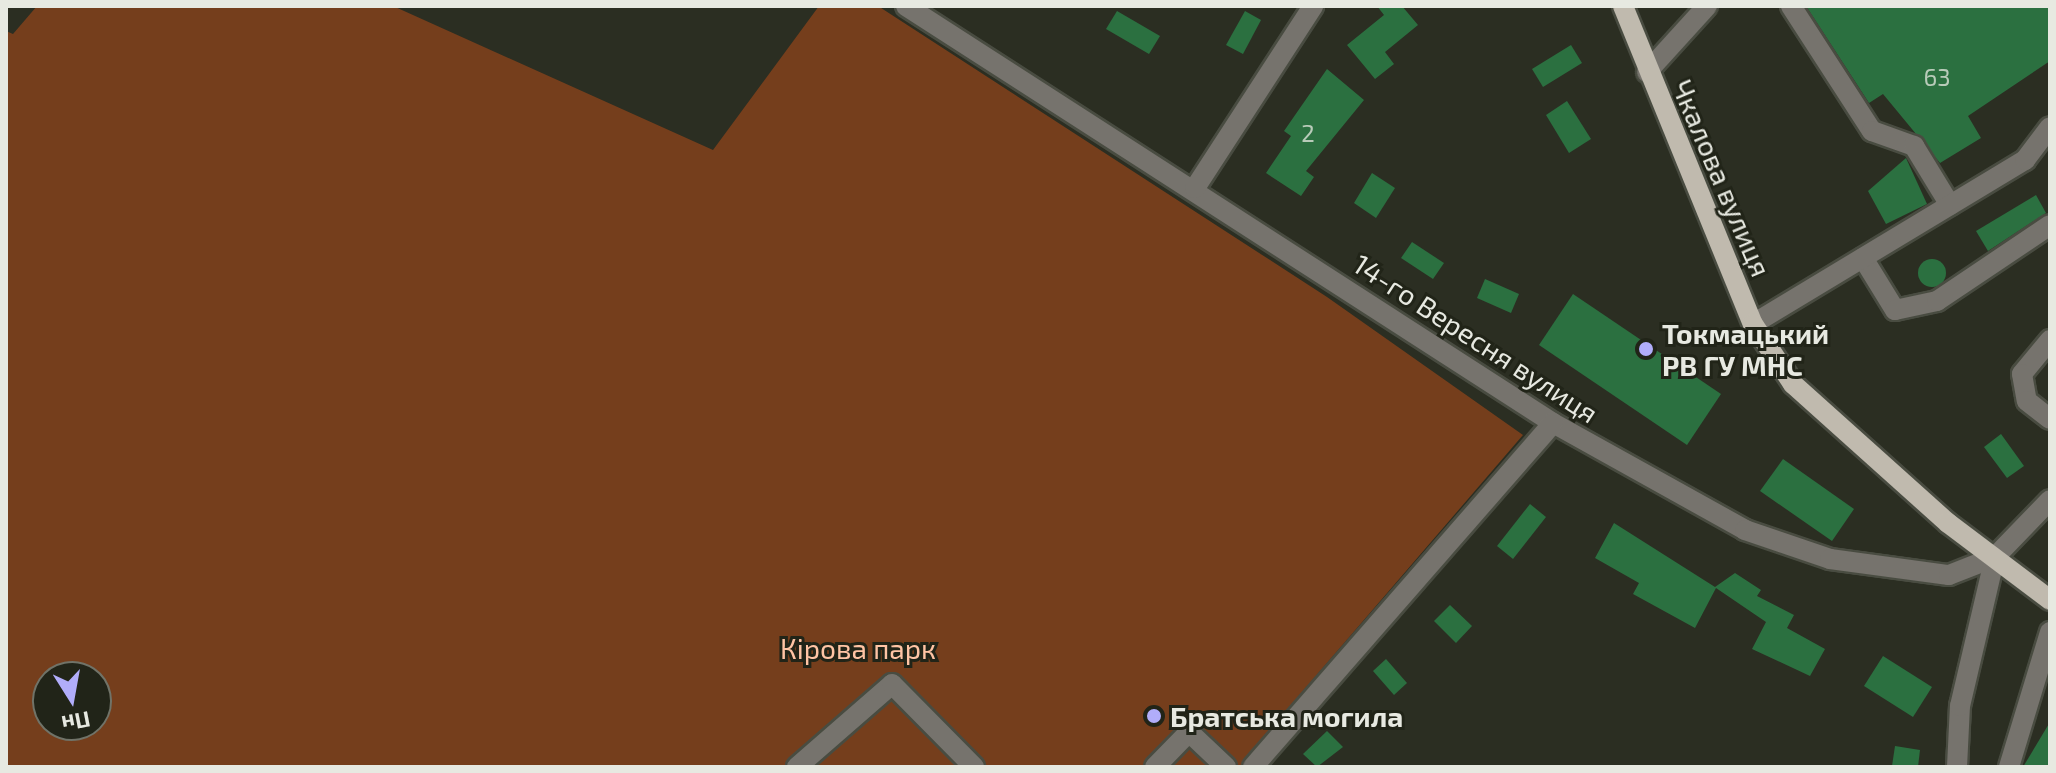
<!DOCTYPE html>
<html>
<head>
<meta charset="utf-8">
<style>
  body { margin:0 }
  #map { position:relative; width:2056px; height:773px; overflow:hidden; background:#2b2e22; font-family:"Exo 2",sans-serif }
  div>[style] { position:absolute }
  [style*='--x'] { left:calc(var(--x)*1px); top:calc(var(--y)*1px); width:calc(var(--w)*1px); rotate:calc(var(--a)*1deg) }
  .green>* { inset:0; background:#753e1c }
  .building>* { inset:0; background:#2b7040 }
  .round { border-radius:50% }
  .roads { filter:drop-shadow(2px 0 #494c41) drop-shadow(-2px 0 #494c41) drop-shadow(0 2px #494c41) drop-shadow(0 -2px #494c41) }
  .minor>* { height:20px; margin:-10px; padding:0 10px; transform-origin:10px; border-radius:10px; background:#76736d }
  .major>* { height:20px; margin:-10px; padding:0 10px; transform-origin:10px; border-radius:10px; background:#c0baae }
  .dots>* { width:22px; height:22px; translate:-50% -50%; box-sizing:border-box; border:4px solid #212418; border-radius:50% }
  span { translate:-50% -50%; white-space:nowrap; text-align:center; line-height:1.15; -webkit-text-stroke:6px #212418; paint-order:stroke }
  .number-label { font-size:24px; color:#b8cbb9 }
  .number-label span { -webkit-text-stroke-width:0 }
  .street-label { font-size:28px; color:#e7e9e1 }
  .poi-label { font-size:28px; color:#e7e9e1; font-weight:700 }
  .left { translate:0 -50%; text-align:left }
  .park-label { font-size:28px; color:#ffc4a4 }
  .frame { position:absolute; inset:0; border:8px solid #e7e9e1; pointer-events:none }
  .north { position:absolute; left:32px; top:661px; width:80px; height:80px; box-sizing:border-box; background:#212418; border:2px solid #707368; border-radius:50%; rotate:169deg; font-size:22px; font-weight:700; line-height:32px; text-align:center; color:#e7e9e1 }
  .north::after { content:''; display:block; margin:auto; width:28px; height:36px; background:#b1adfa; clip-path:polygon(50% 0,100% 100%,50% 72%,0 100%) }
</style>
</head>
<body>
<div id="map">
  <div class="green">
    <i style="clip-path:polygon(evenodd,37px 6px,393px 6px,713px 150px,819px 6px,878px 6px,1327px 297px,1523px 435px,1247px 756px,1258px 767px,6px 767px,6px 31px,13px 34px,37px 6px,48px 677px,96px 677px,96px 725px,48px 725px,48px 677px)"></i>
  </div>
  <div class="building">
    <i style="clip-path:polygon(1377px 6px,1402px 6px,1418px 25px,1385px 52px,1394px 64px,1375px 79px,1347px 45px,1384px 15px)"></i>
    <i style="clip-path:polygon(1806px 6px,2050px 6px,2050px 61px,1968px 116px,1981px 138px,1940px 163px,1883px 94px,1869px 103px)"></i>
    <i style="clip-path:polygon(1117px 11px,1160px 36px,1149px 54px,1106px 29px)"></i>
    <i style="clip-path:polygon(1245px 11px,1261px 20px,1243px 54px,1226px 45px)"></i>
    <i style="clip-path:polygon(1571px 45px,1582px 63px,1543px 87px,1532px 69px)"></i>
    <i style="clip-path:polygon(1327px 69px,1364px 100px,1306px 171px,1314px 177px,1301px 196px,1266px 173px,1291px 136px,1284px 131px)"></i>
    <i style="clip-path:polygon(1567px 101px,1591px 139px,1569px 153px,1546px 115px)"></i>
    <i style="clip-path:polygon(1906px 158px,1927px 204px,1886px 224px,1868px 191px)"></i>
    <i style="clip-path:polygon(1372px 173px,1395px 188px,1376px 218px,1354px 203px)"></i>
    <i style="clip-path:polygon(2036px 195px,2046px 213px,1988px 251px,1976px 231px)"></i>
    <i style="clip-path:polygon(1412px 242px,1444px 263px,1433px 279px,1401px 258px)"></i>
    <i class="round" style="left:1918px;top:259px;width:28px;height:28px"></i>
    <i style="clip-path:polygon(1485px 279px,1519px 294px,1511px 313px,1477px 298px)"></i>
    <i style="clip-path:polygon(1573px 294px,1721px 394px,1687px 445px,1539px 345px)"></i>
    <i style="clip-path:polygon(2001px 434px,2024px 466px,2007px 478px,1984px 447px)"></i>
    <i style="clip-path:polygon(1783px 459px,1854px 509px,1832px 541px,1760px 491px)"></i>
    <i style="clip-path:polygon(1530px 504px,1546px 517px,1513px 559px,1497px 546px)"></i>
    <i style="clip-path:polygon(1614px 523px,1715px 587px,1735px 573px,1761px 590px,1757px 596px,1794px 615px,1787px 628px,1825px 649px,1810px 676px,1752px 649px,1766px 622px,1716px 588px,1695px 628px,1633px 594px,1639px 583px,1595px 558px)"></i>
    <i style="clip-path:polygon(1450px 605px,1472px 626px,1456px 643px,1434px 621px)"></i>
    <i style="clip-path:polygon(1883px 656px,1932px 687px,1913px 717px,1864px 686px)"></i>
    <i style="clip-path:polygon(1386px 659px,1407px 683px,1394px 695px,1373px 671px)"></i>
    <i style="clip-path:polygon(2050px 722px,2050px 767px,2023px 767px)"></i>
    <i style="clip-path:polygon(1327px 731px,1343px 747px,1317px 767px,1303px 754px)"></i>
    <i style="clip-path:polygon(1895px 746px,1920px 750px,1918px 767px,1892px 766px)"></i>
  </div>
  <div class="roads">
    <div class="minor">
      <i style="--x:906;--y:6;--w:770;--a:32.8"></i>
      <i style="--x:1553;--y:423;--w:220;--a:29.1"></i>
      <i style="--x:1745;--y:530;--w:90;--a:18.8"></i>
      <i style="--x:1830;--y:559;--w:120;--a:7.7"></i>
      <i style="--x:1949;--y:575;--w:49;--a:-21.4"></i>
      <i style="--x:1995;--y:557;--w:79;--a:-46"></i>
      <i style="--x:1791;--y:6;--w:149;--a:57.1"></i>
      <i style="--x:1872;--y:131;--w:45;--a:19.7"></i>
      <i style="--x:1914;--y:146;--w:69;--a:58.6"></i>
      <i style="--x:1647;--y:72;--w:89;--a:-47.7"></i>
      <i style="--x:1195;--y:188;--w:217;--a:-57"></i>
      <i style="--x:1863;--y:258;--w:61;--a:58.4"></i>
      <i style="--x:1895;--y:310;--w:43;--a:-12.1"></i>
      <i style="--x:1937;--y:301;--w:136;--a:-33.9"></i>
      <i style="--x:1753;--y:324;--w:318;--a:-31.1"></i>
      <i style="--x:2025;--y:160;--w:41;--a:-52.9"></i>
      <i style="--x:2050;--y:340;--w:44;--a:129.5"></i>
      <i style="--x:2022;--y:374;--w:27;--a:80"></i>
      <i style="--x:2027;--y:401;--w:29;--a:38"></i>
      <i style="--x:797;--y:767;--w:126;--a:-41.1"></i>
      <i style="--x:892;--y:684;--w:117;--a:45.3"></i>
      <i style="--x:1155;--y:767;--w:49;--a:-45.8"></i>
      <i style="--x:1189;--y:732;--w:51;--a:43.4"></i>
      <i style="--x:1253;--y:767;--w:456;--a:-48.9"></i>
      <i style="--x:1957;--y:767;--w:61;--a:-87.2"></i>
      <i style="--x:1960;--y:706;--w:153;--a:-76.8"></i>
      <i style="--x:2009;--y:767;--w:141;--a:-73.1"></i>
    </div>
    <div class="major">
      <i style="--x:1623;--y:6;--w:344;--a:67.8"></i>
      <i style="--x:1753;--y:324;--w:72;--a:56.3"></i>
      <i style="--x:1793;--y:384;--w:208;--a:41.9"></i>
      <i style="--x:1948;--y:523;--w:128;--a:37"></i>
    </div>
  </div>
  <div class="dots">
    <i style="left:1646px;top:349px;background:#b1adfa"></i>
    <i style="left:1154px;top:716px;background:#b1adfa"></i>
  </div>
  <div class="number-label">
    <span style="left:1937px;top:77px">63</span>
    <span style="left:1308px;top:133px">2</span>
  </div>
  <div class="street-label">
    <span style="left:1722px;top:178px;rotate:67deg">Чкалова вулиця</span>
    <span style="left:1476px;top:338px;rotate:33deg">14-го Вересня вулиця</span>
  </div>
  <div class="poi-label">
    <span class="left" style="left:1662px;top:349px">Токмацький<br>РВ ГУ МНС</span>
    <span class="left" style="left:1170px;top:716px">Братська могила</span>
  </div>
  <div class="park-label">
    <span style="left:858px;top:648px">Кірова парк</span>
  </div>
  <div class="frame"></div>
  <div class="north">Пн</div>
</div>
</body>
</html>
